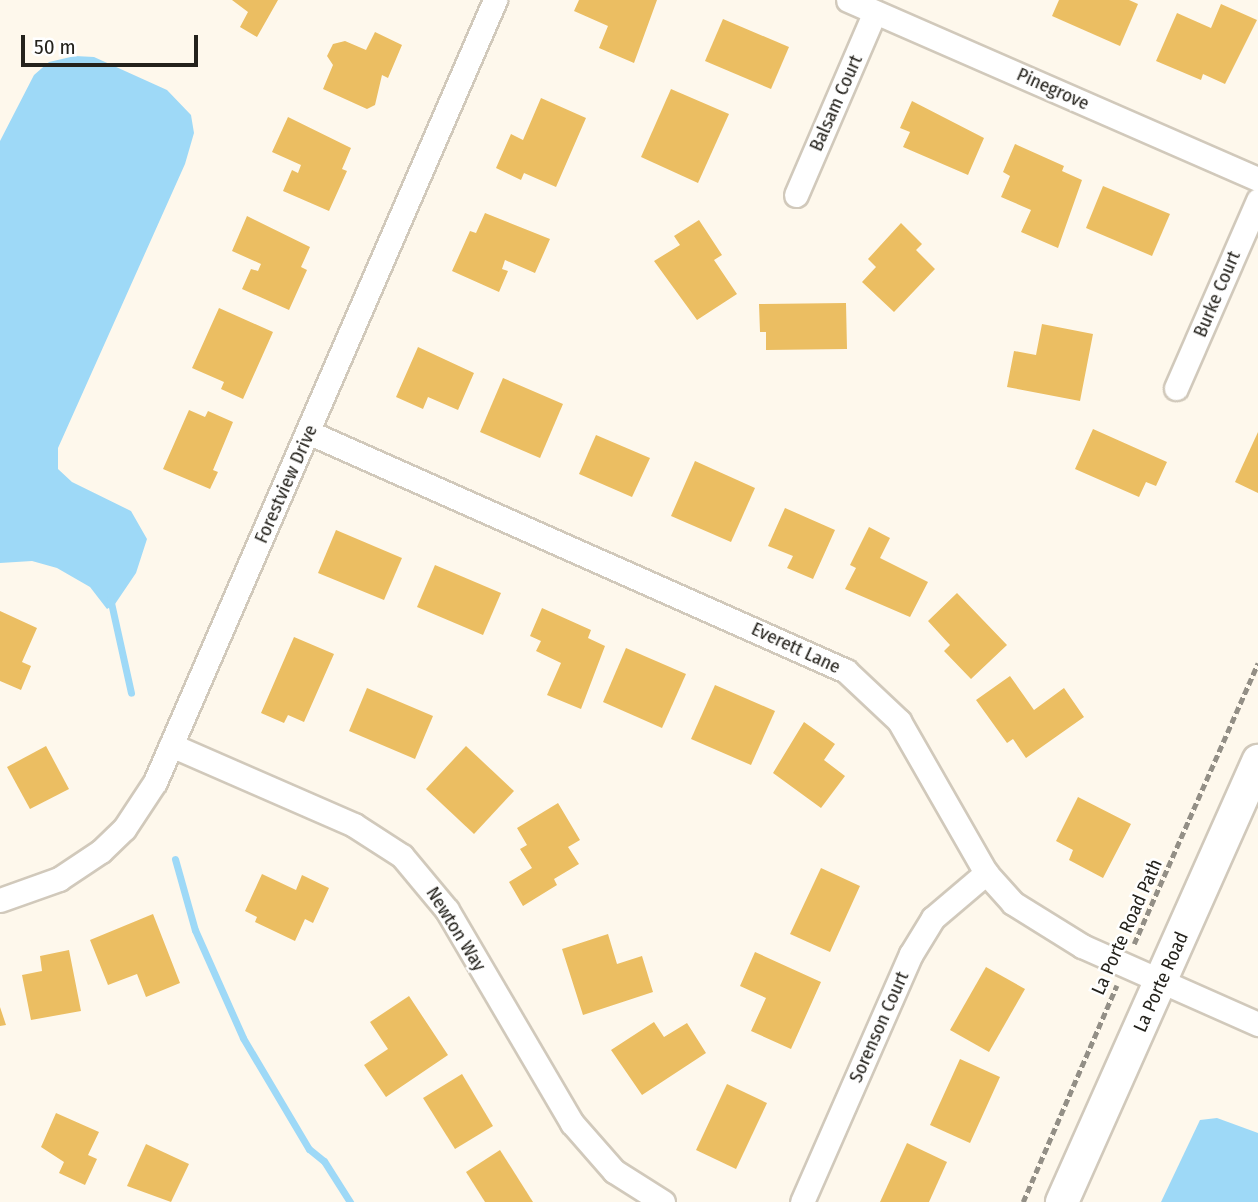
<!DOCTYPE html>
<html>
<head>
<meta charset="utf-8">
<style>
  body { margin:0 }
  #map { position:relative; width:1258px; height:1202px; overflow:hidden; background:#fef8ec; font-family:"Fira Sans Condensed",sans-serif }
  div>[style] { position:absolute }
  [style*='--x'] { left:calc(var(--x)*1px); top:calc(var(--y)*1px); width:calc(var(--w)*1px); rotate:calc(var(--a)*1deg) }
  .water>* { inset:0; background:#9ed9f7 }
  .stream>* { height:7px; margin:-3.5px; padding:0 3.5px; transform-origin:3.5px; border-radius:3.5px; background:#9ed9f7 }
  .building>* { inset:0; background:#ebbe62 }
  .path>* { height:4.5px; margin-top:-2.25px; transform-origin:0; background:repeating-linear-gradient(90deg,#938f86 0 7px,transparent 0 10.5px) }
  .roads { filter:drop-shadow(2px 0 #d1c9bb) drop-shadow(-2px 0 #d1c9bb) drop-shadow(0 2px #d1c9bb) drop-shadow(0 -2px #d1c9bb) }
  .street>* { height:23px; margin:-11.5px; padding:0 11.5px; transform-origin:11.5px; border-radius:11.5px; background:#fff }
  .secondary>* { height:32px; margin:-16px; padding:0 16px; transform-origin:16px; border-radius:16px; background:#fff }
  span { translate:-50% -50%; white-space:nowrap; text-align:center; line-height:1.15; -webkit-text-stroke:5px #fff; paint-order:stroke }
  .street-label { font-size:19px; color:#24221c }
  .scale { position:absolute; left:21px; top:35px; width:177px; height:32px; box-sizing:border-box; border:4px solid #24221c; border-top:0; padding-left:9px; font-size:21px; line-height:24px; white-space:nowrap; color:#24221c; -webkit-text-stroke:5px #fff; paint-order:stroke }
</style>
</head>
<body>
<div id="map">
  <div class="water">
    <i style="clip-path:polygon(75px 56px,94px 57px,167px 90px,191px 115px,194px 133px,185px 164px,58px 448px,58px 469px,72px 482px,131px 511px,147px 539px,136px 573px,115px 604px,107px 609px,90px 587px,57px 568px,32px 561px,0 563px,0 141px,34px 75px,49px 62px)"></i>
    <i style="clip-path:polygon(1217px 1118px,1258px 1133px,1258px 1202px,1161px 1202px,1200px 1120px)"></i>
  </div>
  <div class="stream">
    <i style="--x:110;--y:598;--w:97;--a:77.5"></i>
    <i style="--x:175;--y:859;--w:74;--a:74.3"></i>
    <i style="--x:195;--y:930;--w:118;--a:66"></i>
    <i style="--x:243;--y:1038;--w:129;--a:59.3"></i>
    <i style="--x:309;--y:1149;--w:19;--a:39"></i>
    <i style="--x:324;--y:1161;--w:49;--a:57.6"></i>
  </div>
  <div class="building">
    <i style="clip-path:polygon(232px 0,278px 0,257px 37px,240px 27px,248px 12px)"></i>
    <i style="clip-path:polygon(579px 0,657px 0,634px 63px,599px 48px,608px 26px,574px 11px)"></i>
    <i style="clip-path:polygon(1059px 0,1129px 0,1138px 4px,1120px 46px,1052px 16px)"></i>
    <i style="clip-path:polygon(1221px 4px,1257px 20px,1225px 84px,1203px 74px,1201px 80px,1156px 61px,1177px 13px,1211px 28px)"></i>
    <i style="clip-path:polygon(723px 19px,789px 47px,771px 89px,705px 61px)"></i>
    <i style="clip-path:polygon(375px 32px,402px 45px,388px 78px,382px 75px,375px 105px,367px 109px,323px 89px,333px 65px,327px 56px,333px 44px,345px 41px,366px 50px)"></i>
    <i style="clip-path:polygon(671px 89px,729px 114px,698px 183px,641px 157px)"></i>
    <i style="clip-path:polygon(541px 98px,586px 118px,556px 187px,524px 173px,521px 180px,496px 168px,511px 134px,523px 140px)"></i>
    <i style="clip-path:polygon(912px 101px,984px 138px,968px 175px,903px 147px,910px 132px,900px 128px)"></i>
    <i style="clip-path:polygon(288px 117px,351px 148px,342px 169px,347px 171px,329px 211px,283px 191px,292px 170px,298px 173px,301px 165px,272px 152px)"></i>
    <i style="clip-path:polygon(1015px 144px,1064px 166px,1062px 171px,1082px 180px,1058px 248px,1021px 232px,1031px 210px,1001px 197px,1010px 176px,1003px 172px)"></i>
    <i style="clip-path:polygon(1103px 186px,1170px 214px,1152px 256px,1086px 228px)"></i>
    <i style="clip-path:polygon(485px 213px,550px 239px,535px 273px,505px 260px,502px 269px,508px 271px,499px 292px,452px 271px,470px 231px,476px 233px)"></i>
    <i style="clip-path:polygon(247px 216px,310px 247px,301px 267px,307px 270px,289px 310px,242px 289px,251px 269px,258px 271px,261px 264px,232px 251px)"></i>
    <i style="clip-path:polygon(699px 220px,722px 255px,714px 260px,737px 294px,697px 320px,654px 261px,680px 245px,674px 236px)"></i>
    <i style="clip-path:polygon(901px 223px,922px 244px,916px 250px,935px 269px,894px 312px,862px 282px,876px 267px,868px 259px)"></i>
    <i style="clip-path:polygon(846px 303px,847px 349px,766px 350px,766px 332px,760px 332px,759px 304px)"></i>
    <i style="clip-path:polygon(219px 308px,273px 332px,243px 399px,221px 389px,224px 382px,192px 368px)"></i>
    <i style="clip-path:polygon(1042px 324px,1093px 334px,1080px 401px,1007px 387px,1014px 351px,1036px 355px)"></i>
    <i style="clip-path:polygon(418px 347px,474px 373px,458px 410px,428px 397px,423px 409px,396px 397px)"></i>
    <i style="clip-path:polygon(503px 378px,563px 404px,540px 458px,480px 432px)"></i>
    <i style="clip-path:polygon(189px 410px,205px 417px,208px 411px,233px 422px,213px 470px,218px 472px,210px 489px,163px 469px)"></i>
    <i style="clip-path:polygon(1093px 429px,1167px 462px,1156px 486px,1146px 482px,1139px 497px,1075px 469px)"></i>
    <i style="clip-path:polygon(1258px 432px,1258px 493px,1235px 482px)"></i>
    <i style="clip-path:polygon(596px 435px,650px 458px,632px 497px,579px 474px)"></i>
    <i style="clip-path:polygon(695px 461px,755px 488px,731px 542px,671px 516px)"></i>
    <i style="clip-path:polygon(785px 508px,835px 530px,813px 579px,787px 568px,793px 556px,768px 546px)"></i>
    <i style="clip-path:polygon(869px 527px,890px 538px,880px 558px,928px 582px,910px 617px,845px 589px,856px 568px,850px 565px)"></i>
    <i style="clip-path:polygon(336px 530px,402px 558px,384px 600px,318px 573px)"></i>
    <i style="clip-path:polygon(435px 565px,501px 593px,483px 635px,417px 607px)"></i>
    <i style="clip-path:polygon(957px 593px,1007px 645px,971px 679px,944px 651px,950px 645px,928px 621px)"></i>
    <i style="clip-path:polygon(542px 608px,591px 630px,588px 638px,605px 646px,581px 709px,547px 695px,561px 663px,536px 651px,541px 641px,530px 636px)"></i>
    <i style="clip-path:polygon(0 611px,37px 628px,22px 662px,31px 666px,21px 690px,0 681px)"></i>
    <i style="clip-path:polygon(294px 637px,334px 654px,304px 722px,288px 715px,284px 723px,261px 713px)"></i>
    <i style="clip-path:polygon(626px 648px,686px 674px,662px 728px,603px 702px)"></i>
    <i style="clip-path:polygon(1010px 676px,1034px 710px,1064px 688px,1084px 717px,1026px 758px,1013px 739px,1007px 743px,976px 700px)"></i>
    <i style="clip-path:polygon(715px 685px,775px 711px,751px 765px,691px 739px)"></i>
    <i style="clip-path:polygon(367px 688px,433px 716px,415px 759px,349px 731px)"></i>
    <i style="clip-path:polygon(804px 722px,835px 744px,824px 760px,845px 776px,821px 808px,773px 773px)"></i>
    <i style="clip-path:polygon(46px 746px,69px 789px,30px 809px,7px 767px)"></i>
    <i style="clip-path:polygon(466px 746px,514px 791px,474px 834px,426px 789px)"></i>
    <i style="clip-path:polygon(1078px 797px,1131px 824px,1103px 878px,1069px 860px,1073px 850px,1056px 841px)"></i>
    <i style="clip-path:polygon(558px 803px,580px 840px,568px 847px,579px 864px,554px 879px,557px 885px,523px 906px,509px 882px,532px 868px,520px 849px,527px 845px,517px 828px)"></i>
    <i style="clip-path:polygon(821px 868px,860px 886px,830px 952px,790px 934px)"></i>
    <i style="clip-path:polygon(262px 874px,296px 890px,302px 875px,329px 888px,313px 923px,305px 919px,295px 941px,255px 922px,257px 917px,245px 911px)"></i>
    <i style="clip-path:polygon(153px 914px,180px 983px,146px 997px,137px 974px,108px 985px,90px 940px)"></i>
    <i style="clip-path:polygon(608px 934px,617px 964px,642px 956px,653px 992px,583px 1015px,562px 949px)"></i>
    <i style="clip-path:polygon(69px 950px,81px 1011px,31px 1020px,22px 975px,42px 971px,40px 956px)"></i>
    <i style="clip-path:polygon(755px 952px,821px 982px,791px 1049px,751px 1031px,766px 998px,740px 986px)"></i>
    <i style="clip-path:polygon(986px 967px,1025px 989px,989px 1052px,950px 1030px)"></i>
    <i style="clip-path:polygon(409px 996px,448px 1055px,386px 1097px,364px 1065px,388px 1049px,370px 1022px)"></i>
    <i style="clip-path:polygon(0 1007px,6px 1025px,0 1026px)"></i>
    <i style="clip-path:polygon(654px 1022px,664px 1037px,687px 1023px,706px 1053px,642px 1095px,611px 1050px)"></i>
    <i style="clip-path:polygon(960px 1059px,1000px 1077px,970px 1143px,930px 1125px)"></i>
    <i style="clip-path:polygon(462px 1074px,493px 1126px,455px 1149px,423px 1098px)"></i>
    <i style="clip-path:polygon(727px 1084px,767px 1103px,736px 1169px,696px 1150px)"></i>
    <i style="clip-path:polygon(56px 1113px,99px 1132px,88px 1155px,97px 1159px,85px 1185px,59px 1173px,64px 1162px,41px 1147px)"></i>
    <i style="clip-path:polygon(907px 1143px,947px 1162px,929px 1202px,880px 1202px)"></i>
    <i style="clip-path:polygon(146px 1144px,189px 1164px,171px 1202px,127px 1186px)"></i>
    <i style="clip-path:polygon(500px 1150px,533px 1202px,485px 1202px,466px 1172px)"></i>
  </div>
  <div class="path">
    <i style="--x:1134;--y:944;--w:307;--a:-66.2"></i>
    <i style="--x:1023;--y:1202;--w:236;--a:-66.6"></i>
  </div>
  <div class="roads">
    <div class="street">
      <i style="--x:848;--y:0;--w:447;--a:23.6"></i>
      <i style="--x:796;--y:195;--w:199;--a:-66.7"></i>
      <i style="--x:1176;--y:388;--w:205;--a:-66.4"></i>
      <i style="--x:308;--y:432;--w:589;--a:23.95"></i>
      <i style="--x:846;--y:671;--w:73;--a:43.3"></i>
      <i style="--x:899;--y:721;--w:175;--a:60.2"></i>
      <i style="--x:986;--y:873;--w:40;--a:48"></i>
      <i style="--x:1013;--y:903;--w:81;--a:31.9"></i>
      <i style="--x:1082;--y:946;--w:193;--a:23.9"></i>
      <i style="--x:171;--y:745;--w:200;--a:23.6"></i>
      <i style="--x:354;--y:825;--w:57;--a:32.9"></i>
      <i style="--x:402;--y:856;--w:70;--a:50.2"></i>
      <i style="--x:447;--y:910;--w:247;--a:59.6"></i>
      <i style="--x:572;--y:1123;--w:64;--a:48.8"></i>
      <i style="--x:614;--y:1171;--w:58;--a:32.3"></i>
      <i style="--x:0;--y:900;--w:63;--a:-19.6"></i>
      <i style="--x:59;--y:879;--w:50;--a:-33.7"></i>
      <i style="--x:101;--y:851;--w:32;--a:-44"></i>
      <i style="--x:124;--y:829;--w:56;--a:-56.6"></i>
      <i style="--x:155;--y:782;--w:853;--a:-66.5"></i>
      <i style="--x:802;--y:1202;--w:271;--a:-66.3"></i>
      <i style="--x:911;--y:954;--w:42;--a:-58.6"></i>
      <i style="--x:933;--y:918;--w:70;--a:-40.3"></i>
    </div>
    <div class="secondary">
      <i style="--x:1062;--y:1202;--w:483;--a:-66"></i>
    </div>
  </div>
  <div class="street-label">
    <span style="left:1053px;top:89px;rotate:24deg">Pinegrove</span>
    <span style="left:836px;top:103px;rotate:-66deg">Balsam Court</span>
    <span style="left:1217px;top:294px;rotate:-67deg">Burke Court</span>
    <span style="left:286px;top:484px;rotate:-66deg">Forestview Drive</span>
    <span style="left:796px;top:648px;rotate:25deg">Everett Lane</span>
    <span style="left:1127px;top:927px;rotate:-66deg">La Porte Road Path</span>
    <span style="left:456px;top:929px;rotate:58deg">Newton Way</span>
    <span style="left:1161px;top:982px;rotate:-66deg">La Porte Road</span>
    <span style="left:879px;top:1027px;rotate:-66deg">Sorenson Court</span>
  </div>
  <div class="scale">50 m</div>
</div>
</body>
</html>
